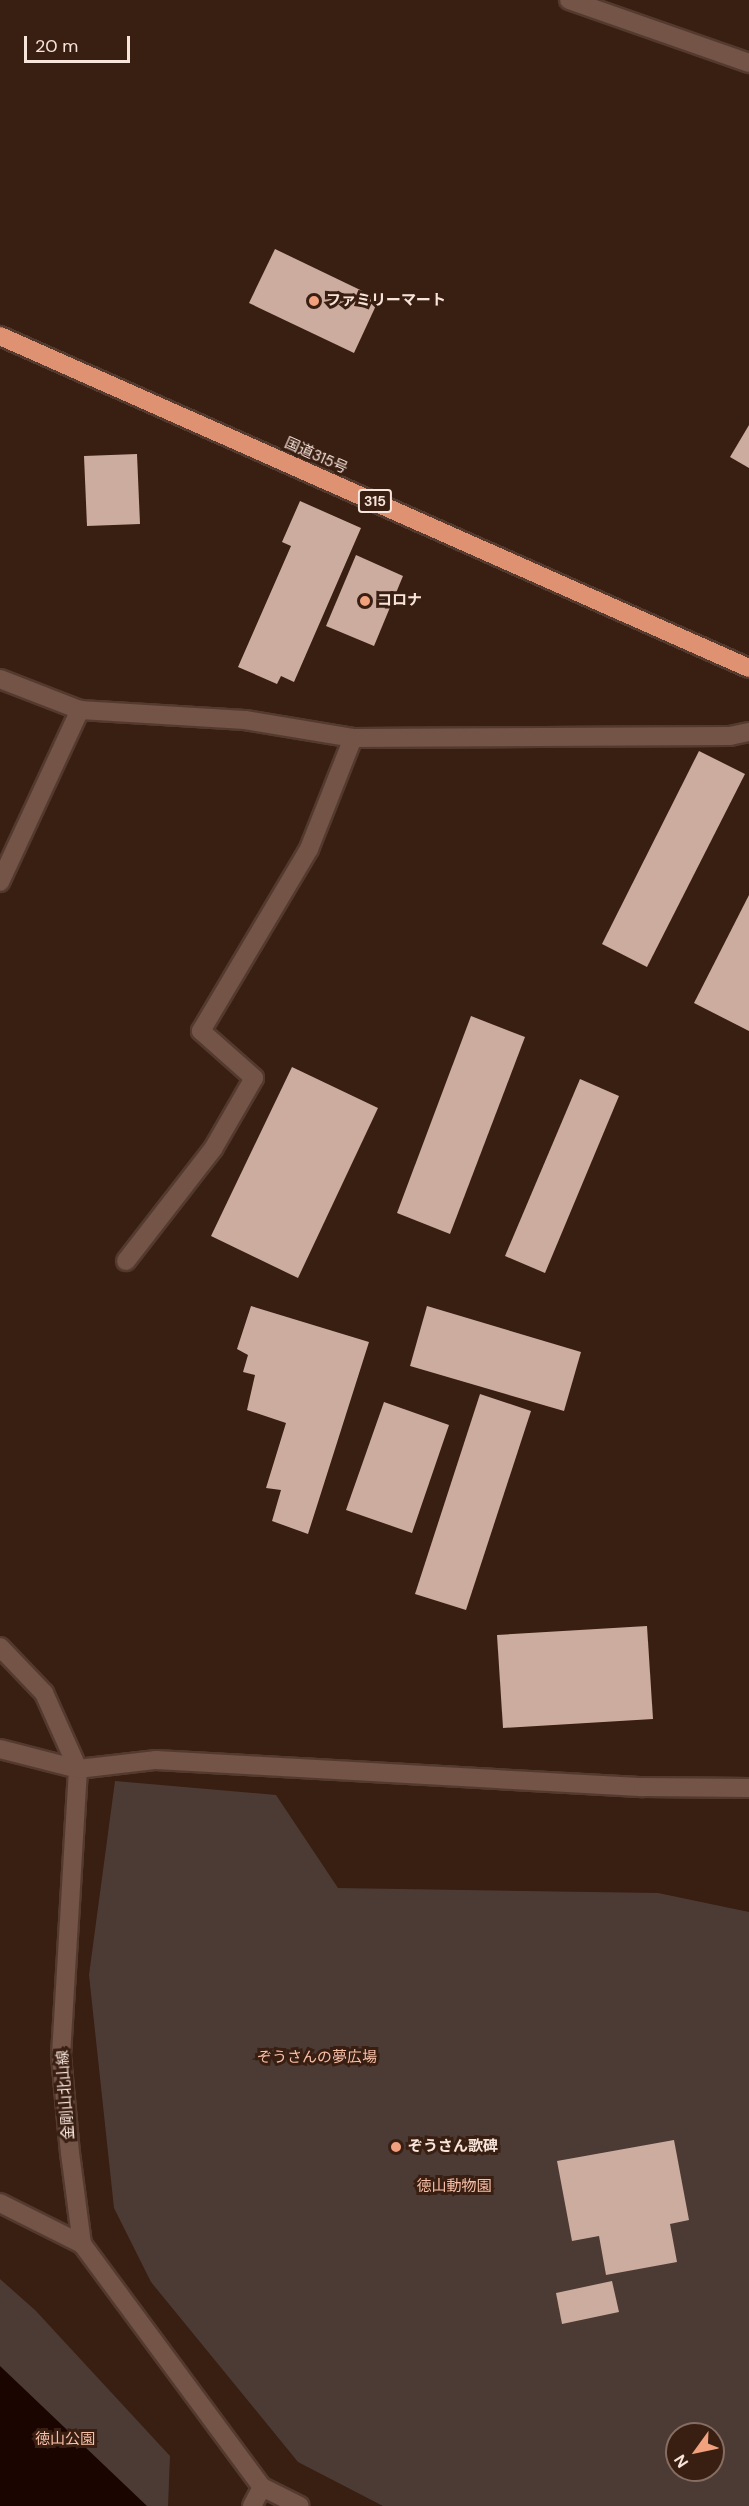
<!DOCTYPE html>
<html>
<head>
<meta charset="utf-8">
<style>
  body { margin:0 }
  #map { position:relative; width:749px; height:2506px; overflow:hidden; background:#391e12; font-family:"DM Sans","Noto Sans JP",sans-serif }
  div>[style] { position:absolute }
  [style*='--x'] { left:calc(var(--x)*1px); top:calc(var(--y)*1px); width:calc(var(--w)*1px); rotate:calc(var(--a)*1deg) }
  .green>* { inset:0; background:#4c3b34 }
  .water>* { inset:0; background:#1a0500 }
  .building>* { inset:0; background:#ccac9e }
  .roads { filter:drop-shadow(2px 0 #543a2e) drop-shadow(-2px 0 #543a2e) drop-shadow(0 2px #543a2e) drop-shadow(0 -2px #543a2e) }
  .minor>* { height:18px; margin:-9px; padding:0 9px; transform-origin:9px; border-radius:9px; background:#735447 }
  .highway>* { height:18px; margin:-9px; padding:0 9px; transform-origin:9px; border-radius:9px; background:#de9271 }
  .dots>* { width:16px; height:16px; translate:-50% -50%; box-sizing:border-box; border:3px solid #391e12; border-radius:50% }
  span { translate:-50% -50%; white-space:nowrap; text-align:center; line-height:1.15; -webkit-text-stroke:6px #391e12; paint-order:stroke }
  .shield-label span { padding:2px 4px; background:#391e12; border:2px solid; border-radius:4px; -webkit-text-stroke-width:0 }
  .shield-label { font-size:14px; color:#f7e4db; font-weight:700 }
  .poi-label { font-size:15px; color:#f7e4db; font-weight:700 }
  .left { translate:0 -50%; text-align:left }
  .street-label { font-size:15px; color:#f7e4db }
  .park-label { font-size:15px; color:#f8c0a8 }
  .north { position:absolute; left:665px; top:2422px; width:60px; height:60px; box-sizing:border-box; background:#391e12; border:2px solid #856d62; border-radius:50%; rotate:237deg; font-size:16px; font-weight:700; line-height:24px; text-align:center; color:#f7e4db }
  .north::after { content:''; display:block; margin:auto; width:21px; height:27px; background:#f1a17e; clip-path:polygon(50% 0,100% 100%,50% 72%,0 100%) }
  .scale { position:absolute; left:24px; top:36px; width:106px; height:27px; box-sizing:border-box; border:3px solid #f7e4db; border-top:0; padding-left:8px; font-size:18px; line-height:21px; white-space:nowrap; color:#f7e4db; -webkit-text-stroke:4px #391e12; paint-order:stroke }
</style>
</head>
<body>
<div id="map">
  <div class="green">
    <i style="clip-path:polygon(evenodd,115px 1781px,276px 1795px,338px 1888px,658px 1893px,749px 1912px,749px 2506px,383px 2506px,298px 2462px,151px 2282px,114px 2208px,89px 1975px,115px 1781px,677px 2434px,713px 2434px,713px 2470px,677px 2470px,677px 2434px)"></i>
    <i style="clip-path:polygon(0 2279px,35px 2310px,170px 2456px,168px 2506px,0 2506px)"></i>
  </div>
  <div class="water">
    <i style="clip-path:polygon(0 2366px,147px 2506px,0 2506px)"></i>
  </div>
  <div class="building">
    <i style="clip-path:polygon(275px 249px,379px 299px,354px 353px,249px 303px)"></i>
    <i style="clip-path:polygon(749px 425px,749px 468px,730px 457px)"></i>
    <i style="clip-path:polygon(137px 454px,140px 524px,87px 526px,84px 456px)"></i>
    <i style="clip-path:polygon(300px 501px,361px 528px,294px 682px,281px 676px,277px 684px,238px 667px,291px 546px,282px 542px)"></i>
    <i style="clip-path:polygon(356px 555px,403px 576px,374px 646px,326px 626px)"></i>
    <i style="clip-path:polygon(699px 751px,745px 774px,647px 967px,602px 944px)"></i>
    <i style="clip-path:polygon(749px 895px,749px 1031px,694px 1003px)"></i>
    <i style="clip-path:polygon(471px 1016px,525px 1037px,450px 1234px,397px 1213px)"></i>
    <i style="clip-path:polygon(292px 1067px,378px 1108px,298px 1278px,211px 1236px)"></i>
    <i style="clip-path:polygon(580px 1079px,619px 1096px,545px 1273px,505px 1256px)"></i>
    <i style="clip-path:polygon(251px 1306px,369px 1342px,308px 1534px,272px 1521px,281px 1490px,266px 1488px,286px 1423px,247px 1410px,255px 1375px,243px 1372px,248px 1355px,237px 1349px)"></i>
    <i style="clip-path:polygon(427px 1306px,581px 1352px,564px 1411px,410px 1366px)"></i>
    <i style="clip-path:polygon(480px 1394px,531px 1411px,466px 1610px,415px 1594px)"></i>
    <i style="clip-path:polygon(384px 1402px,449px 1425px,412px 1533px,346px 1510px)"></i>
    <i style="clip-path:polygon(647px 1626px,653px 1719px,503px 1728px,497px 1635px)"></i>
    <i style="clip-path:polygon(674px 2140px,689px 2220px,670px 2224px,677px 2262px,606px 2275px,599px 2236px,572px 2241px,557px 2161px)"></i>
    <i style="clip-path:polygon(612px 2281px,619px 2312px,562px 2324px,556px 2293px)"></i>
  </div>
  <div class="roads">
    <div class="minor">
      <i style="--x:569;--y:0;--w:191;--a:19.3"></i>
      <i style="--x:0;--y:679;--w:86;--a:21.2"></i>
      <i style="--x:80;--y:710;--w:165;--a:3.5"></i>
      <i style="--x:245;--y:720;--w:109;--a:9.5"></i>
      <i style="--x:353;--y:738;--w:377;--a:-0.3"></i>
      <i style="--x:730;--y:736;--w:19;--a:-12"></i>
      <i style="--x:0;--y:882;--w:190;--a:-65.1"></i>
      <i style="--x:126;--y:1261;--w:142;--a:-52.2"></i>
      <i style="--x:213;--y:1149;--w:82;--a:-60"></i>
      <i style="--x:254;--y:1078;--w:71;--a:-138.4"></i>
      <i style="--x:201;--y:1031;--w:212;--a:-59.3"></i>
      <i style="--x:309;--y:849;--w:119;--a:-68.4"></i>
      <i style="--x:0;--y:1647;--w:64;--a:46.3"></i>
      <i style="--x:44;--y:1693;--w:83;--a:65.9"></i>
      <i style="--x:78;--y:1769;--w:288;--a:93.4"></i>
      <i style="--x:61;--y:2056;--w:97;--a:84.7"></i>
      <i style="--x:70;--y:2153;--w:92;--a:82.5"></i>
      <i style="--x:82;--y:2244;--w:302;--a:53.5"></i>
      <i style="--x:262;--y:2487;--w:42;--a:26.6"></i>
      <i style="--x:0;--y:1749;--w:81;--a:14.4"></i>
      <i style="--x:78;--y:1769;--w:79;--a:-6.6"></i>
      <i style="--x:156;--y:1760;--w:488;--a:3.2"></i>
      <i style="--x:643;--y:1787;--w:106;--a:0.5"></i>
      <i style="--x:0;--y:2203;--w:92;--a:26.6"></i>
      <i style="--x:252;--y:2506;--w:21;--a:-62"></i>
    </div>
    <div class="highway">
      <i style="--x:0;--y:336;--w:819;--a:23.91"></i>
    </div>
  </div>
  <div class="dots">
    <i style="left:314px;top:301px;background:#f1a17e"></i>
    <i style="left:365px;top:601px;background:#f1a17e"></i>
    <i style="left:396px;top:2147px;background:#f1a17e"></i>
  </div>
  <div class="shield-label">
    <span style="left:375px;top:501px">315</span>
  </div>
  <div class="poi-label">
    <span class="left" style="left:326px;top:301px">ファミリーマート</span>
    <span class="left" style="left:377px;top:601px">コロナ</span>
    <span class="left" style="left:408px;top:2147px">ぞうさん歌碑</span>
  </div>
  <div class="street-label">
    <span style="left:316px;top:456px;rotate:24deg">国道315号</span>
    <span style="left:66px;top:2095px;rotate:-94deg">金剛山北山線</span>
  </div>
  <div class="park-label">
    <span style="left:317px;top:2058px">ぞうさんの夢広場</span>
    <span style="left:454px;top:2187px">徳山動物園</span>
    <span style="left:65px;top:2440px">徳山公園</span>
  </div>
  <div class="north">N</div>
  <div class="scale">20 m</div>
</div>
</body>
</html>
